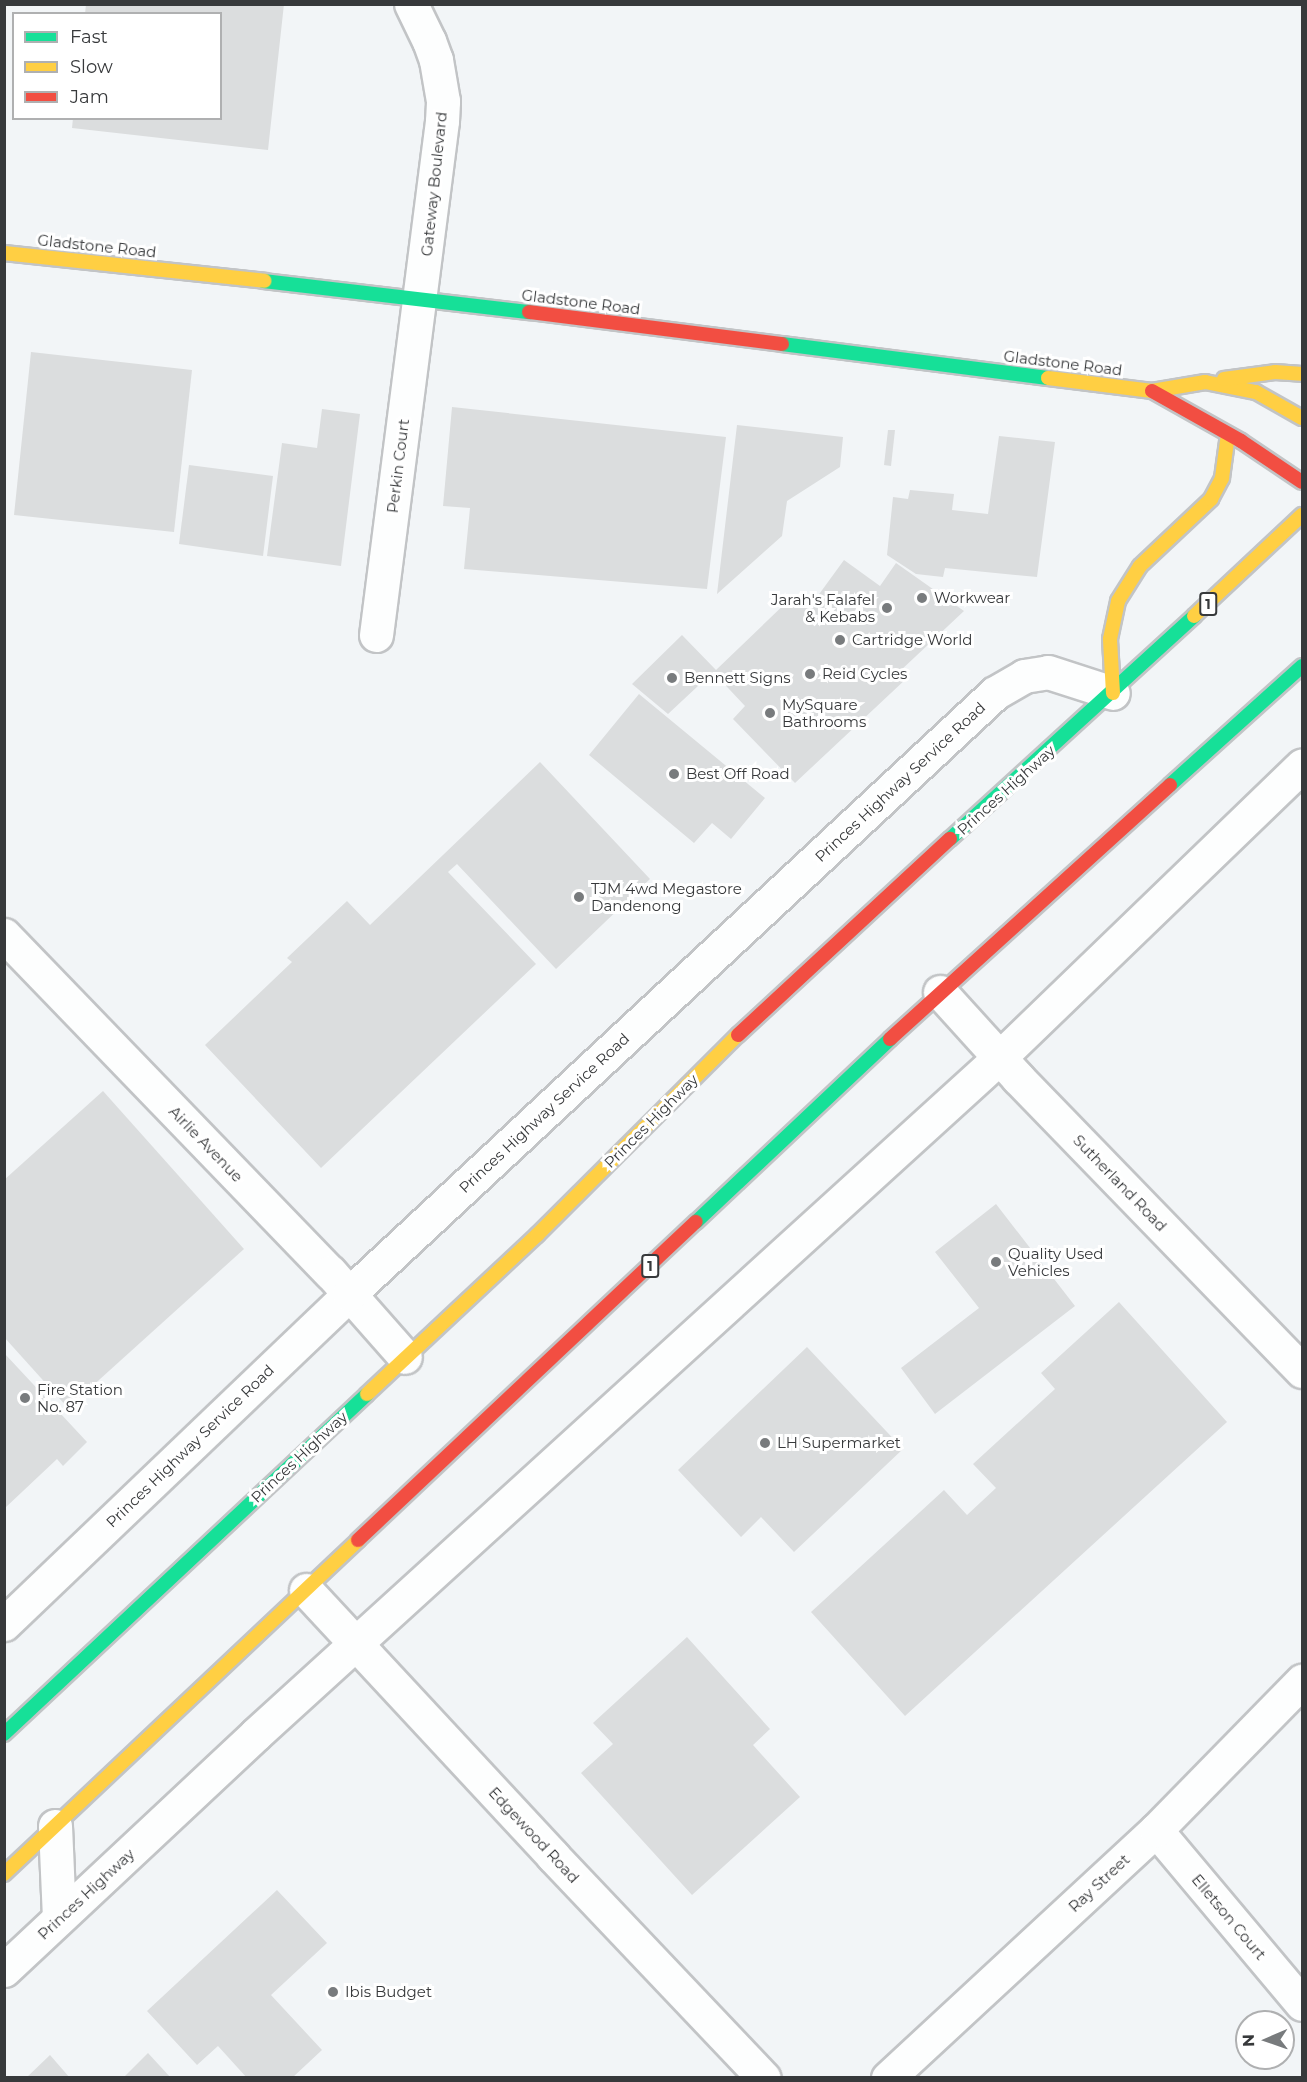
<!DOCTYPE html>
<html>
<head>
<meta charset="utf-8">
<style>
  body { margin:0 }
  #map { position:relative; width:1307px; height:2082px; overflow:hidden; background:#f2f5f7; font-family:Montserrat,sans-serif }
  div>[style] { position:absolute }
  [style*='--x'] { left:calc(var(--x)*1px); top:calc(var(--y)*1px); width:calc(var(--w)*1px); rotate:calc(var(--a)*1deg) }
  .building>* { inset:0; background:#dbddde }
  .roads { filter:drop-shadow(2px 0 #c2c4c6) drop-shadow(-2px 0 #c2c4c6) drop-shadow(0 2px #c2c4c6) drop-shadow(0 -2px #c2c4c6) }
  .street>* { height:33px; margin:-16.5px; padding:0 16.5px; transform-origin:16.5px; border-radius:16.5px; background:#fdfefe }
  .fast>* { height:14px; margin:-7px; padding:0 7px; transform-origin:7px; border-radius:7px; background:#16e098 }
  .slow>* { height:14px; margin:-7px; padding:0 7px; transform-origin:7px; border-radius:7px; background:#ffcf43 }
  .jam>* { height:14px; margin:-7px; padding:0 7px; transform-origin:7px; border-radius:7px; background:#f24e42 }
  .dots>* { width:16px; height:16px; translate:-50% -50%; box-sizing:border-box; border:3px solid #fff; border-radius:50% }
  span { translate:-50% -50%; white-space:nowrap; text-align:center; line-height:1.15; -webkit-text-stroke:6px #fff; paint-order:stroke }
  .shield-label span { padding:2px 4px; background:#fff; border:2px solid; border-radius:4px; -webkit-text-stroke-width:0 }
  .shield-label { font-size:14px; color:#37393b; font-weight:700 }
  .street-label { font-size:15px; color:#37393b }
  .poi-label { font-size:15px; color:#37393b }
  .left { translate:0 -50%; text-align:left }
  .right { translate:-100% -50%; text-align:right }
  .frame { position:absolute; inset:0; border:6px solid #37393b; pointer-events:none }
  .legend { position:absolute; left:12px; top:12px; width:210px; height:108px; box-sizing:border-box; background:#fff; border:2px solid #afb0b1; margin:0; padding:8px 10px; list-style:none; font-size:18px; color:#37393b }
  .legend li { display:flex; align-items:center; gap:12px; height:30px }
  .legend b { width:30px; border:2px solid #afb0b1 }
  .north { position:absolute; left:1235px; top:2010px; width:60px; height:60px; box-sizing:border-box; background:#fff; border:2px solid #afb0b1; border-radius:50%; rotate:268deg; font-size:16px; font-weight:700; line-height:24px; text-align:center; color:#37393b }
  .north::after { content:''; display:block; margin:auto; width:21px; height:27px; background:#787b7d; clip-path:polygon(50% 0,100% 100%,50% 72%,0 100%) }
</style>
</head>
<body>
<div id="map">
  <div class="building">
    <i style="clip-path:polygon(86px 4px,284px 4px,268px 150px,72px 128px,73px 118px,220px 118px,220px 14px,85px 14px)"></i>
    <i style="clip-path:polygon(31px 352px,192px 370px,174px 532px,14px 515px)"></i>
    <i style="clip-path:polygon(452px 407px,726px 437px,707px 589px,464px 569px,470px 508px,443px 506px)"></i>
    <i style="clip-path:polygon(322px 409px,360px 414px,341px 566px,267px 556px,282px 443px,317px 448px)"></i>
    <i style="clip-path:polygon(737px 425px,843px 437px,840px 467px,787px 501px,782px 536px,717px 594px)"></i>
    <i style="clip-path:polygon(888px 430px,895px 430px,891px 466px,884px 465px)"></i>
    <i style="clip-path:polygon(999px 436px,1055px 442px,1037px 577px,945px 568px,943px 577px,916px 574px,887px 555px,893px 497px,908px 499px,910px 490px,954px 494px,952px 510px,988px 514px)"></i>
    <i style="clip-path:polygon(189px 465px,273px 476px,263px 556px,179px 544px)"></i>
    <i style="clip-path:polygon(844px 560px,880px 586px,896px 563px,964px 611px,899px 672px,907px 678px,795px 783px,733px 719px,745px 706px,713px 672px,668px 714px,632px 684px,682px 635px,716px 670px,792px 597px,809px 608px)"></i>
    <i style="clip-path:polygon(639px 694px,765px 798px,731px 839px,712px 823px,694px 843px,589px 755px)"></i>
    <i style="clip-path:polygon(540px 762px,650px 879px,556px 969px,457px 864px,448px 872px,536px 964px,321px 1168px,205px 1045px,292px 962px,287px 958px,347px 901px,370px 925px)"></i>
    <i style="clip-path:polygon(103px 1091px,244px 1249px,68px 1408px,4px 1337px,4px 1180px)"></i>
    <i style="clip-path:polygon(996px 1204px,1075px 1306px,935px 1414px,901px 1368px,979px 1308px,935px 1252px)"></i>
    <i style="clip-path:polygon(1119px 1302px,1227px 1422px,905px 1716px,811px 1612px,944px 1490px,967px 1515px,996px 1488px,973px 1464px,1055px 1389px,1041px 1373px)"></i>
    <i style="clip-path:polygon(807px 1347px,903px 1449px,794px 1552px,761px 1517px,741px 1537px,678px 1470px)"></i>
    <i style="clip-path:polygon(5px 1354px,87px 1442px,63px 1466px,57px 1459px,5px 1508px)"></i>
    <i style="clip-path:polygon(687px 1637px,770px 1729px,753px 1745px,800px 1797px,692px 1895px,581px 1773px,613px 1744px,593px 1723px)"></i>
    <i style="clip-path:polygon(277px 1890px,327px 1943px,271px 1995px,322px 2050px,292px 2078px,247px 2078px,218px 2046px,197px 2065px,147px 2011px)"></i>
    <i style="clip-path:polygon(148px 2053px,171px 2078px,123px 2078px)"></i>
    <i style="clip-path:polygon(50px 2055px,70px 2078px,26px 2078px)"></i>
  </div>
  <div class="roads">
    <div class="street">
      <i style="--x:376;--y:635;--w:518;--a:-82.68"></i>
      <i style="--x:442;--y:121;--w:20;--a:-87"></i>
      <i style="--x:443;--y:101;--w:42;--a:-99.7"></i>
      <i style="--x:436;--y:60;--w:20;--a:-110"></i>
      <i style="--x:429;--y:41;--w:41;--a:-115.9"></i>
      <i style="--x:4;--y:935;--w:469;--a:46"></i>
      <i style="--x:330;--y:1272;--w:113;--a:48.6"></i>
      <i style="--x:940;--y:992;--w:116;--a:47.8"></i>
      <i style="--x:1018;--y:1078;--w:408;--a:45.9"></i>
      <i style="--x:306;--y:1590;--w:363;--a:47.1"></i>
      <i style="--x:553;--y:1856;--w:306;--a:46.5"></i>
      <i style="--x:4;--y:1624;--w:477;--a:-43.7"></i>
      <i style="--x:349;--y:1294;--w:882;--a:-42.93"></i>
      <i style="--x:995;--y:693;--w:34;--a:-30"></i>
      <i style="--x:1024;--y:676;--w:24;--a:-9"></i>
      <i style="--x:1048;--y:672;--w:68;--a:17.9"></i>
      <i style="--x:55;--y:1826;--w:92;--a:87.5"></i>
      <i style="--x:1156;--y:1830;--w:227;--a:50"></i>
      <i style="--x:4;--y:1970;--w:345;--a:-43.1"></i>
      <i style="--x:256;--y:1734;--w:1005;--a:-42.3"></i>
      <i style="--x:999;--y:1058;--w:421;--a:-44"></i>
      <i style="--x:888;--y:2078;--w:365;--a:-42.8"></i>
      <i style="--x:1156;--y:1830;--w:209;--a:-45.6"></i>
    </div>
    <div class="fast">
      <i style="--x:264;--y:281;--w:267;--a:6.7"></i>
      <i style="--x:782;--y:344;--w:268;--a:7.3"></i>
      <i style="--x:1170;--y:785;--w:178;--a:-42"></i>
      <i style="--x:950;--y:839;--w:331;--a:-42.4"></i>
      <i style="--x:696;--y:1222;--w:267;--a:-43.3"></i>
      <i style="--x:4;--y:1734;--w:497;--a:-43.1"></i>
    </div>
    <div class="slow">
      <i style="--x:4;--y:253;--w:262;--a:6.1"></i>
      <i style="--x:1048;--y:378;--w:105;--a:7.1"></i>
      <i style="--x:1152;--y:391;--w:54;--a:-9.6"></i>
      <i style="--x:1205;--y:382;--w:52;--a:11.1"></i>
      <i style="--x:1256;--y:392;--w:53;--a:29.5"></i>
      <i style="--x:1224;--y:379;--w:51;--a:-7.8"></i>
      <i style="--x:1275;--y:372;--w:27;--a:4"></i>
      <i style="--x:1194;--y:616;--w:148;--a:-43.1"></i>
      <i style="--x:1113;--y:693;--w:54;--a:-93.2"></i>
      <i style="--x:1110;--y:639;--w:39;--a:-78"></i>
      <i style="--x:1118;--y:601;--w:41;--a:-57.8"></i>
      <i style="--x:1140;--y:566;--w:98;--a:-43.3"></i>
      <i style="--x:1211;--y:499;--w:24;--a:-62"></i>
      <i style="--x:1222;--y:478;--w:44;--a:-82.2"></i>
      <i style="--x:367;--y:1394;--w:233;--a:-43.1"></i>
      <i style="--x:537;--y:1235;--w:284;--a:-44.9"></i>
      <i style="--x:4;--y:1874;--w:487;--a:-43.3"></i>
    </div>
    <div class="jam">
      <i style="--x:529;--y:312;--w:255;--a:7.2"></i>
      <i style="--x:1152;--y:391;--w:102;--a:29.3"></i>
      <i style="--x:1241;--y:441;--w:73;--a:33.9"></i>
      <i style="--x:738;--y:1035;--w:289;--a:-42.8"></i>
      <i style="--x:890;--y:1039;--w:378;--a:-42.2"></i>
      <i style="--x:358;--y:1540;--w:464;--a:-43.3"></i>
    </div>
  </div>
  <div class="dots">
    <i style="left:922px;top:598px;background:#787b7d"></i>
    <i style="left:887px;top:608px;background:#787b7d"></i>
    <i style="left:840px;top:640px;background:#787b7d"></i>
    <i style="left:810px;top:674px;background:#787b7d"></i>
    <i style="left:672px;top:678px;background:#787b7d"></i>
    <i style="left:770px;top:713px;background:#787b7d"></i>
    <i style="left:674px;top:774px;background:#787b7d"></i>
    <i style="left:579px;top:897px;background:#787b7d"></i>
    <i style="left:996px;top:1262px;background:#787b7d"></i>
    <i style="left:25px;top:1398px;background:#787b7d"></i>
    <i style="left:765px;top:1443px;background:#787b7d"></i>
    <i style="left:333px;top:1992px;background:#787b7d"></i>
  </div>
  <div class="shield-label">
    <span style="left:1208px;top:604px">1</span>
    <span style="left:650px;top:1266px">1</span>
  </div>
  <div class="street-label">
    <span style="left:434px;top:184px;rotate:-84deg">Gateway Boulevard</span>
    <span style="left:97px;top:246px;rotate:6deg">Gladstone Road</span>
    <span style="left:581px;top:302px;rotate:7deg">Gladstone Road</span>
    <span style="left:1063px;top:363px;rotate:7deg">Gladstone Road</span>
    <span style="left:398px;top:466px;rotate:-83deg">Perkin Court</span>
    <span style="left:900px;top:782px;rotate:-43deg">Princes Highway Service Road</span>
    <span style="left:1006px;top:790px;rotate:-42deg">Princes Highway</span>
    <span style="left:544px;top:1113px;rotate:-43deg">Princes Highway Service Road</span>
    <span style="left:651px;top:1121px;rotate:-45deg">Princes Highway</span>
    <span style="left:206px;top:1144px;rotate:46deg">Airlie Avenue</span>
    <span style="left:1120px;top:1183px;rotate:46deg">Sutherland Road</span>
    <span style="left:190px;top:1446px;rotate:-44deg">Princes Highway Service Road</span>
    <span style="left:299px;top:1457px;rotate:-43deg">Princes Highway</span>
    <span style="left:534px;top:1835px;rotate:47deg">Edgewood Road</span>
    <span style="left:1099px;top:1883px;rotate:-43deg">Ray Street</span>
    <span style="left:86px;top:1894px;rotate:-43deg">Princes Highway</span>
    <span style="left:1229px;top:1917px;rotate:50deg">Elletson Court</span>
  </div>
  <div class="poi-label">
    <span class="left" style="left:934px;top:598px">Workwear</span>
    <span class="right" style="left:875px;top:608px">Jarah's Falafel<br>&amp; Kebabs</span>
    <span class="left" style="left:852px;top:640px">Cartridge World</span>
    <span class="left" style="left:822px;top:674px">Reid Cycles</span>
    <span class="left" style="left:684px;top:678px">Bennett Signs</span>
    <span class="left" style="left:782px;top:713px">MySquare<br>Bathrooms</span>
    <span class="left" style="left:686px;top:774px">Best Off Road</span>
    <span class="left" style="left:591px;top:897px">TJM 4wd Megastore<br>Dandenong</span>
    <span class="left" style="left:1008px;top:1262px">Quality Used<br>Vehicles</span>
    <span class="left" style="left:37px;top:1398px">Fire Station<br>No. 87</span>
    <span class="left" style="left:777px;top:1443px">LH Supermarket</span>
    <span class="left" style="left:345px;top:1992px">Ibis Budget</span>
  </div>
  <div class="frame"></div>
  <ul class="legend">
  <li><b style="height:8px;background:#16e098"></b>Fast</li>
  <li><b style="height:8px;background:#ffcf43"></b>Slow</li>
  <li><b style="height:8px;background:#f24e42"></b>Jam</li>
  </ul>
  <div class="north">N</div>
</div>
</body>
</html>
